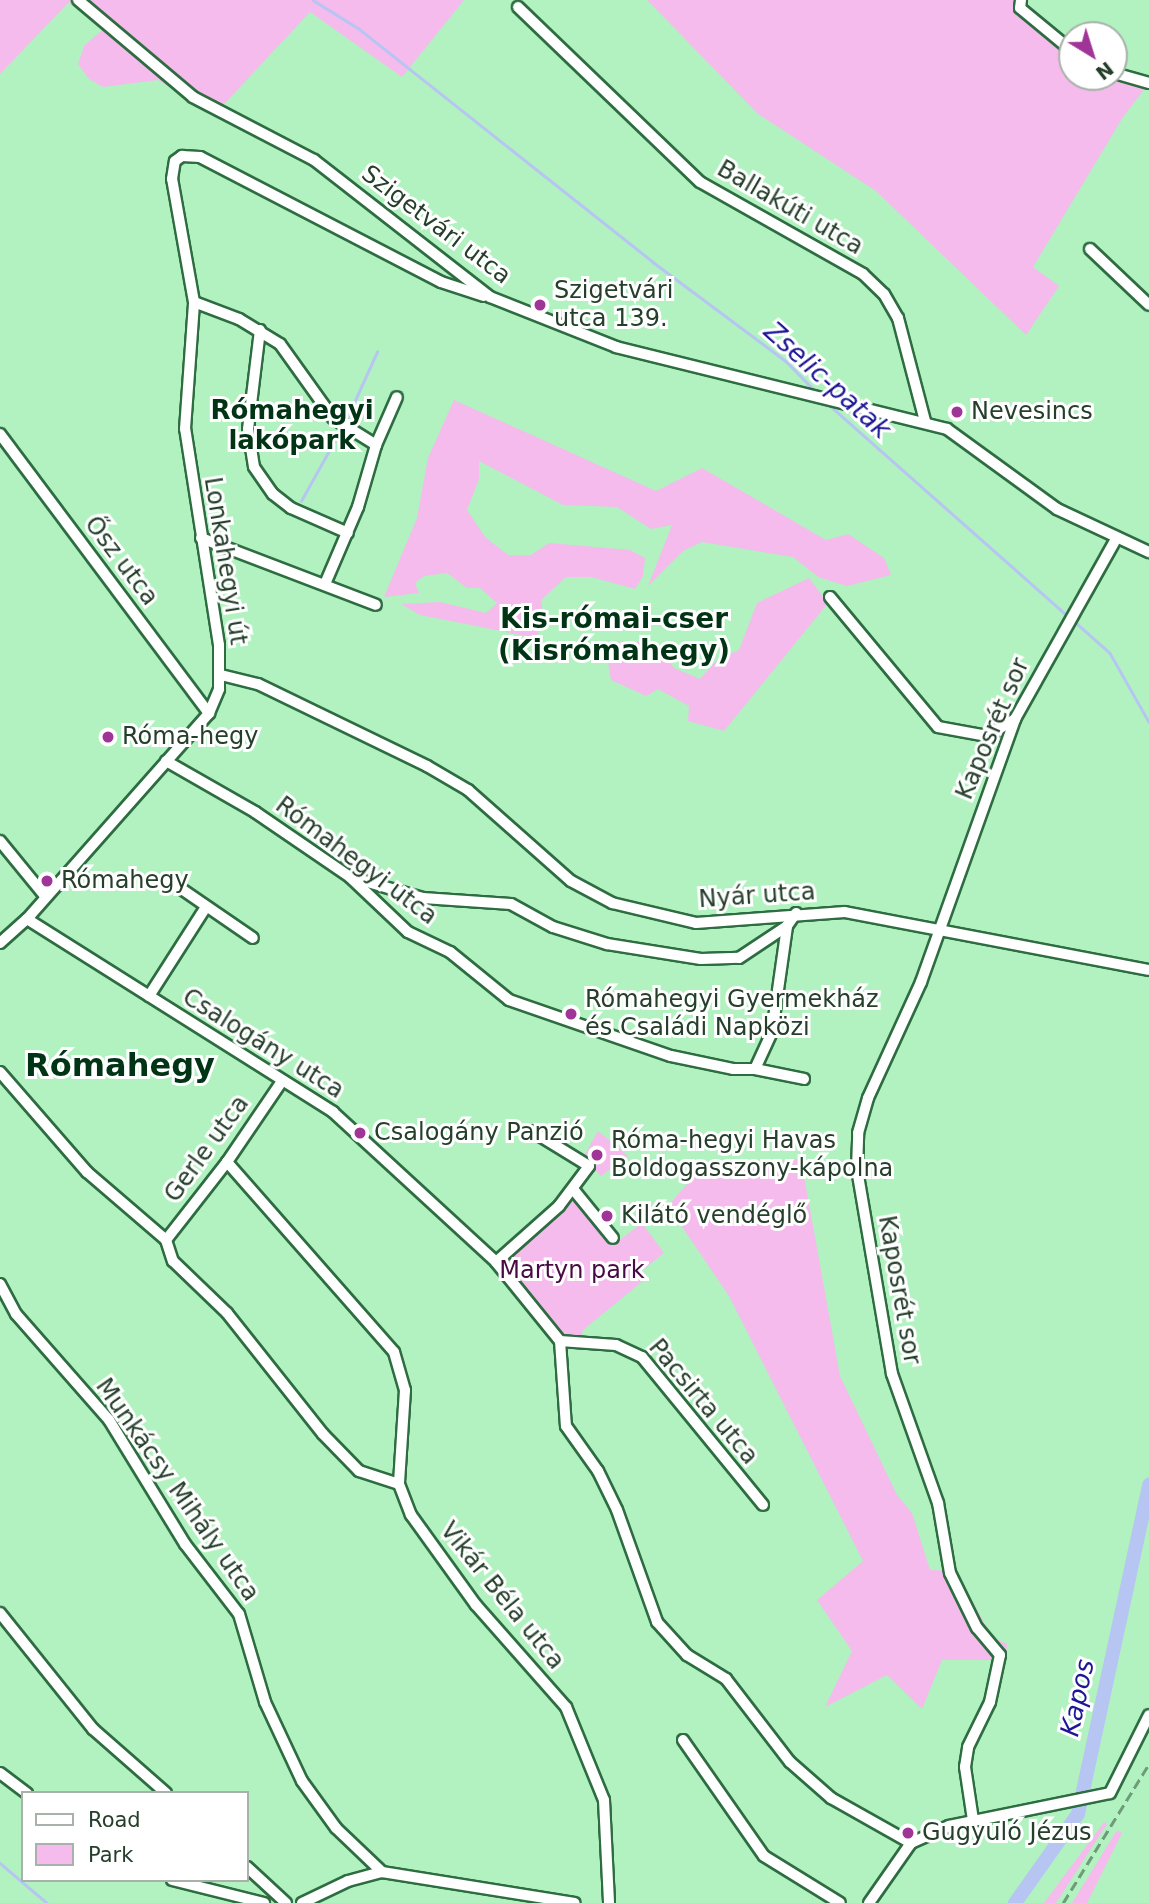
<!DOCTYPE html>
<html>
<head>
<meta charset="utf-8">
<style>
  body { margin:0 }
  #map { position:relative; width:1149px; height:1903px; overflow:hidden; background:#b1f2c0; font-family:"DejaVu Sans",sans-serif }
  div>[style] { position:absolute }
  [style*='--x'] { left:calc(var(--x)*1px); top:calc(var(--y)*1px); width:calc(var(--w)*1px); rotate:calc(var(--a)*1deg) }
  .green>* { inset:0; background:#f4bbec }
  .stream>* { height:2.5px; margin:-1.25px; padding:0 1.25px; transform-origin:1.25px; border-radius:1.25px; background:#b7c5f2 }
  .river>* { height:14px; margin:-7px; padding:0 7px; transform-origin:7px; border-radius:7px; background:#b7c5f2 }
  .roads { filter:drop-shadow(2px 0 #2e6c41) drop-shadow(-2px 0 #2e6c41) drop-shadow(0 2px #2e6c41) drop-shadow(0 -2px #2e6c41) }
  .minor>* { height:10px; margin:-5px; padding:0 5px; transform-origin:5px; border-radius:5px; background:#fff }
  .rail>* { height:2.5px; margin-top:-1.25px; transform-origin:0; background:repeating-linear-gradient(90deg,#6e9c78 0 10px,transparent 0 15px) }
  .dots>* { width:19px; height:19px; translate:-50% -50%; box-sizing:border-box; border:4px solid #fff; border-radius:50% }
  span { translate:-50% -50%; white-space:nowrap; text-align:center; line-height:1.15; -webkit-text-stroke:6px #fff; paint-order:stroke }
  .street-label { font-size:24px; color:#253f2b }
  .poi-label { font-size:24px; color:#253f2b }
  .left { translate:0 -50%; text-align:left }
  .park-label { font-size:24px; color:#480a44 }
  .water-label { font-size:26px; color:#1d1796; font-style:italic }
  .neighbourhood-label { font-size:26px; color:#003415; font-weight:700 }
  .quarter-label { font-size:28px; color:#003415; font-weight:700 }
  .district-label { font-size:32px; color:#003415; font-weight:700 }
  .legend { position:absolute; left:21px; top:1791px; width:228px; height:91px; box-sizing:border-box; background:#fff; border:2px solid #a8b2aa; margin:0; padding:9px 12px; list-style:none; font-size:21px; color:#253f2b }
  .legend li { display:flex; align-items:center; gap:14px; height:35px }
  .legend b { width:35px; border:2px solid #a8b2aa }
  .north { position:absolute; left:1058px; top:21px; width:70px; height:70px; box-sizing:border-box; background:#fff; border:2px solid #a8b2aa; border-radius:50%; rotate:142deg; font-size:19px; font-weight:700; line-height:28px; text-align:center; color:#253f2b }
  .north::after { content:''; display:block; margin:auto; width:24px; height:32px; background:#9f3597; clip-path:polygon(50% 0,100% 100%,50% 72%,0 100%) }
</style>
</head>
<body>
<div id="map">
  <div class="green">
    <i style="clip-path:polygon(0 0,464px 0,402px 77px,310px 12px,214px 115px,158px 80px,103px 87px,89px 79px,78px 64px,84px 46px,102px 30px,69px 2px,0 74px)"></i>
    <i style="clip-path:polygon(647px 0,1016px 0,1014px 11px,1072px 58px,1072px 77px,1109px 77px,1146px 87px,1123px 117px,1033px 267px,1059px 286px,1026px 335px,876px 191px,758px 114px)"></i>
    <i style="clip-path:polygon(454px 400px,656px 491px,702px 468px,826px 540px,848px 534px,884px 558px,891px 575px,847px 586px,818px 577px,793px 557px,702px 542px,683px 551px,648px 586px,672px 525px,651px 529px,617px 507px,563px 505px,479px 461px,479px 479px,467px 510px,485px 537px,508px 555px,531px 555px,549px 543px,630px 550px,645px 558px,643px 576px,635px 589px,591px 577px,566px 577px,541px 600px,543px 614px,526px 614px,524px 621px,540px 628px,536px 638px,420px 615px,401px 604px,440px 602px,486px 613px,497px 603px,480px 588px,467px 588px,447px 573px,424px 576px,415px 583px,419px 593px,384px 597px,417px 518px,428px 458px)"></i>
    <i style="clip-path:polygon(809px 578px,828px 603px,724px 731px,688px 721px,689px 706px,658px 689px,646px 696px,611px 680px,607px 656px,621px 641px,657px 643px,674px 668px,700px 679px,717px 660px,739px 650px,757px 603px)"></i>
    <i style="clip-path:polygon(598px 1131px,628px 1156px,601px 1176px,583px 1158px)"></i>
    <i style="clip-path:polygon(801px 1159px,840px 1376px,897px 1495px,912px 1513px,930px 1570px,956px 1571px,992px 1637px,1007px 1644px,1006px 1660px,942px 1660px,922px 1709px,887px 1675px,825px 1707px,852px 1651px,817px 1600px,863px 1561px,729px 1296px,668px 1206px,700px 1169px)"></i>
    <i style="clip-path:polygon(574px 1194px,613px 1245px,642px 1223px,664px 1253px,639px 1273px,644px 1280px,583px 1330px,580px 1341px,562px 1337px,506px 1266px,506px 1258px)"></i>
    <i style="clip-path:polygon(1104px 1822px,1107px 1824px,1056px 1903px,1044px 1903px)"></i>
    <i style="clip-path:polygon(1117px 1830px,1122px 1833px,1087px 1903px,1072px 1903px)"></i>
  </div>
  <div class="stream">
    <i style="--x:313;--y:0;--w:53;--a:31.9"></i>
    <i style="--x:358;--y:28;--w:377;--a:38.4"></i>
    <i style="--x:653;--y:262;--w:166;--a:36.7"></i>
    <i style="--x:786;--y:361;--w:46;--a:45.9"></i>
    <i style="--x:827;--y:403;--w:323;--a:41.5"></i>
    <i style="--x:346;--y:420;--w:75;--a:-65.5"></i>
    <i style="--x:301;--y:501;--w:80;--a:-60.9"></i>
    <i style="--x:1074;--y:621;--w:48;--a:41.6"></i>
    <i style="--x:1110;--y:653;--w:79;--a:60.5"></i>
    <i style="--x:0;--y:1863;--w:62;--a:40.4"></i>
  </div>
  <div class="river">
    <i style="--x:1015;--y:1903;--w:109;--a:-54.7"></i>
    <i style="--x:1078;--y:1814;--w:337;--a:-77.8"></i>
  </div>
  <div class="roads">
    <div class="minor">
      <i style="--x:78;--y:0;--w:150;--a:40.1"></i>
      <i style="--x:193;--y:97;--w:136;--a:27.5"></i>
      <i style="--x:314;--y:160;--w:223;--a:37.9"></i>
      <i style="--x:490;--y:297;--w:136;--a:21.6"></i>
      <i style="--x:616;--y:347;--w:341;--a:13.9"></i>
      <i style="--x:947;--y:429;--w:136;--a:36"></i>
      <i style="--x:1057;--y:509;--w:102;--a:25.1"></i>
      <i style="--x:1021;--y:0;--w:8;--a:97"></i>
      <i style="--x:1020;--y:8;--w:67;--a:39.6"></i>
      <i style="--x:518;--y:7;--w:252;--a:43.9"></i>
      <i style="--x:700;--y:182;--w:187;--a:29.4"></i>
      <i style="--x:863;--y:274;--w:29;--a:44"></i>
      <i style="--x:884;--y:294;--w:28;--a:60"></i>
      <i style="--x:898;--y:318;--w:106;--a:75.3"></i>
      <i style="--x:1114;--y:73;--w:36;--a:16"></i>
      <i style="--x:1090;--y:249;--w:81;--a:43.5"></i>
      <i style="--x:194;--y:302;--w:48;--a:20.7"></i>
      <i style="--x:239;--y:319;--w:48;--a:31.4"></i>
      <i style="--x:280;--y:344;--w:91;--a:54.4"></i>
      <i style="--x:333;--y:418;--w:51;--a:32.1"></i>
      <i style="--x:260;--y:330;--w:100;--a:96.9"></i>
      <i style="--x:248;--y:429;--w:38;--a:81"></i>
      <i style="--x:254;--y:467;--w:33;--a:55"></i>
      <i style="--x:273;--y:494;--w:23;--a:38"></i>
      <i style="--x:291;--y:508;--w:62;--a:23.7"></i>
      <i style="--x:0;--y:434;--w:349;--a:53.2"></i>
      <i style="--x:201;--y:538;--w:187;--a:20.9"></i>
      <i style="--x:325;--y:584;--w:84;--a:-66.8"></i>
      <i style="--x:358;--y:507;--w:65;--a:-73.8"></i>
      <i style="--x:376;--y:445;--w:52;--a:-66.4"></i>
      <i style="--x:830;--y:597;--w:169;--a:50.3"></i>
      <i style="--x:938;--y:727;--w:50;--a:10.4"></i>
      <i style="--x:987;--y:736;--w:33;--a:-31"></i>
      <i style="--x:221;--y:675;--w:38;--a:14"></i>
      <i style="--x:258;--y:684;--w:188;--a:25.9"></i>
      <i style="--x:427;--y:766;--w:48;--a:30.3"></i>
      <i style="--x:468;--y:790;--w:137;--a:41.5"></i>
      <i style="--x:571;--y:881;--w:47;--a:28.2"></i>
      <i style="--x:612;--y:903;--w:86;--a:13.4"></i>
      <i style="--x:696;--y:923;--w:149;--a:-4.2"></i>
      <i style="--x:845;--y:912;--w:309;--a:10.8"></i>
      <i style="--x:166;--y:761;--w:103;--a:29.8"></i>
      <i style="--x:255;--y:812;--w:115;--a:34.4"></i>
      <i style="--x:350;--y:877;--w:80;--a:43.5"></i>
      <i style="--x:408;--y:932;--w:47;--a:25.5"></i>
      <i style="--x:450;--y:952;--w:76;--a:39.1"></i>
      <i style="--x:509;--y:1000;--w:171;--a:19.1"></i>
      <i style="--x:671;--y:1056;--w:63;--a:11.8"></i>
      <i style="--x:733;--y:1069;--w:22;--a:0"></i>
      <i style="--x:755;--y:1069;--w:41;--a:-65.3"></i>
      <i style="--x:772;--y:1032;--w:107;--a:-81.9"></i>
      <i style="--x:787;--y:926;--w:16;--a:-55"></i>
      <i style="--x:0;--y:841;--w:71;--a:50.7"></i>
      <i style="--x:354;--y:878;--w:72;--a:16.2"></i>
      <i style="--x:423;--y:898;--w:88;--a:3.9"></i>
      <i style="--x:511;--y:904;--w:48;--a:28.7"></i>
      <i style="--x:553;--y:927;--w:57;--a:17.5"></i>
      <i style="--x:607;--y:944;--w:95;--a:9.1"></i>
      <i style="--x:701;--y:959;--w:38;--a:-2"></i>
      <i style="--x:739;--y:958;--w:58;--a:-33.7"></i>
      <i style="--x:167;--y:879;--w:104;--a:34.5"></i>
      <i style="--x:27;--y:919;--w:362;--a:32.2"></i>
      <i style="--x:333;--y:1112;--w:222;--a:42.6"></i>
      <i style="--x:496;--y:1262;--w:102;--a:51"></i>
      <i style="--x:560;--y:1341;--w:85;--a:86"></i>
      <i style="--x:566;--y:1426;--w:55;--a:54.6"></i>
      <i style="--x:598;--y:1471;--w:43;--a:64"></i>
      <i style="--x:617;--y:1510;--w:119;--a:70.3"></i>
      <i style="--x:657;--y:1622;--w:45;--a:47.7"></i>
      <i style="--x:687;--y:1655;--w:46;--a:31.6"></i>
      <i style="--x:726;--y:1679;--w:105;--a:52.4"></i>
      <i style="--x:790;--y:1762;--w:55;--a:41.3"></i>
      <i style="--x:831;--y:1798;--w:92;--a:29.4"></i>
      <i style="--x:0;--y:943;--w:36;--a:-42"></i>
      <i style="--x:27;--y:919;--w:275;--a:-48.5"></i>
      <i style="--x:209;--y:713;--w:26;--a:-67"></i>
      <i style="--x:219;--y:689;--w:44;--a:-90"></i>
      <i style="--x:219;--y:645;--w:219;--a:-98.9"></i>
      <i style="--x:185;--y:429;--w:127;--a:-85.9"></i>
      <i style="--x:194;--y:302;--w:125;--a:-100.1"></i>
      <i style="--x:172;--y:179;--w:18;--a:-81"></i>
      <i style="--x:175;--y:161;--w:9;--a:-36"></i>
      <i style="--x:182;--y:156;--w:18;--a:3"></i>
      <i style="--x:200;--y:157;--w:271;--a:27.4"></i>
      <i style="--x:441;--y:282;--w:45;--a:18"></i>
      <i style="--x:149;--y:996;--w:106;--a:-57.4"></i>
      <i style="--x:755;--y:1069;--w:50;--a:11.5"></i>
      <i style="--x:0;--y:1072;--w:133;--a:49"></i>
      <i style="--x:87;--y:1172;--w:104;--a:40.7"></i>
      <i style="--x:166;--y:1240;--w:22;--a:72"></i>
      <i style="--x:173;--y:1261;--w:75;--a:43.9"></i>
      <i style="--x:227;--y:1313;--w:154;--a:51.6"></i>
      <i style="--x:323;--y:1434;--w:52;--a:45.8"></i>
      <i style="--x:359;--y:1471;--w:42;--a:18"></i>
      <i style="--x:227;--y:1162;--w:253;--a:48.7"></i>
      <i style="--x:394;--y:1352;--w:40;--a:74"></i>
      <i style="--x:405;--y:1390;--w:94;--a:93.7"></i>
      <i style="--x:399;--y:1484;--w:33;--a:69"></i>
      <i style="--x:411;--y:1515;--w:111;--a:54.2"></i>
      <i style="--x:476;--y:1605;--w:136;--a:48.6"></i>
      <i style="--x:566;--y:1707;--w:100;--a:67.8"></i>
      <i style="--x:604;--y:1800;--w:103;--a:87.2"></i>
      <i style="--x:573;--y:1189;--w:63;--a:50.8"></i>
      <i style="--x:166;--y:1240;--w:99;--a:-52"></i>
      <i style="--x:227;--y:1162;--w:98;--a:-55.8"></i>
      <i style="--x:496;--y:1262;--w:84;--a:-41.6"></i>
      <i style="--x:559;--y:1206;--w:50;--a:-53.1"></i>
      <i style="--x:589;--y:1166;--w:67;--a:-148.4"></i>
      <i style="--x:0;--y:1284;--w:34;--a:62"></i>
      <i style="--x:16;--y:1314;--w:141;--a:48.7"></i>
      <i style="--x:109;--y:1420;--w:145;--a:58.5"></i>
      <i style="--x:185;--y:1544;--w:88;--a:52.4"></i>
      <i style="--x:239;--y:1614;--w:92;--a:73.5"></i>
      <i style="--x:265;--y:1702;--w:87;--a:64.9"></i>
      <i style="--x:302;--y:1781;--w:58;--a:54.1"></i>
      <i style="--x:336;--y:1828;--w:64;--a:43.7"></i>
      <i style="--x:560;--y:1341;--w:56;--a:4.1"></i>
      <i style="--x:616;--y:1345;--w:29;--a:25"></i>
      <i style="--x:642;--y:1357;--w:191;--a:50.7"></i>
      <i style="--x:0;--y:1613;--w:149;--a:51.3"></i>
      <i style="--x:93;--y:1729;--w:97;--a:41.2"></i>
      <i style="--x:683;--y:1740;--w:141;--a:55.1"></i>
      <i style="--x:764;--y:1856;--w:89;--a:31.7"></i>
      <i style="--x:0;--y:1773;--w:34;--a:37"></i>
      <i style="--x:973;--y:1820;--w:54;--a:-98.6"></i>
      <i style="--x:965;--y:1767;--w:20;--a:-81"></i>
      <i style="--x:968;--y:1747;--w:50;--a:-63.9"></i>
      <i style="--x:990;--y:1702;--w:48;--a:-78"></i>
      <i style="--x:1000;--y:1655;--w:35;--a:-130"></i>
      <i style="--x:977;--y:1628;--w:61;--a:-116.1"></i>
      <i style="--x:950;--y:1573;--w:71;--a:-99.7"></i>
      <i style="--x:938;--y:1503;--w:137;--a:-109.6"></i>
      <i style="--x:892;--y:1374;--w:208;--a:-99.7"></i>
      <i style="--x:857;--y:1169;--w:36;--a:-88"></i>
      <i style="--x:858;--y:1133;--w:36;--a:-74"></i>
      <i style="--x:868;--y:1098;--w:128;--a:-65.4"></i>
      <i style="--x:921;--y:982;--w:279;--a:-70.3"></i>
      <i style="--x:1015;--y:719;--w:206;--a:-60.7"></i>
      <i style="--x:247;--y:1867;--w:53;--a:42.7"></i>
      <i style="--x:172;--y:1880;--w:95;--a:14"></i>
      <i style="--x:302;--y:1903;--w:51;--a:-25.6"></i>
      <i style="--x:348;--y:1881;--w:35;--a:-15"></i>
      <i style="--x:382;--y:1872;--w:195;--a:9.1"></i>
      <i style="--x:869;--y:1903;--w:73;--a:-55"></i>
      <i style="--x:911;--y:1843;--w:42;--a:-24.1"></i>
      <i style="--x:949;--y:1826;--w:164;--a:-11.6"></i>
      <i style="--x:1110;--y:1793;--w:87;--a:-63.4"></i>
    </div>
  </div>
  <div class="rail">
    <i style="--x:1063;--y:1903;--w:163;--a:-58.3"></i>
  </div>
  <div class="dots">
    <i style="left:540px;top:305px;background:#9f3597"></i>
    <i style="left:957px;top:412px;background:#9f3597"></i>
    <i style="left:108px;top:737px;background:#9f3597"></i>
    <i style="left:47px;top:881px;background:#9f3597"></i>
    <i style="left:571px;top:1014px;background:#9f3597"></i>
    <i style="left:360px;top:1133px;background:#9f3597"></i>
    <i style="left:597px;top:1155px;background:#9f3597"></i>
    <i style="left:607px;top:1216px;background:#9f3597"></i>
    <i style="left:908px;top:1833px;background:#9f3597"></i>
  </div>
  <div class="street-label">
    <span style="left:790px;top:208px;rotate:30deg">Ballakúti utca</span>
    <span style="left:436px;top:225px;rotate:37deg">Szigetvári utca</span>
    <span style="left:121px;top:561px;rotate:53deg">Ősz utca</span>
    <span style="left:225px;top:561px;rotate:81deg">Lonkahegyi út</span>
    <span style="left:993px;top:729px;rotate:-67deg">Kaposrét sor</span>
    <span style="left:356px;top:861px;rotate:37deg">Rómahegyi utca</span>
    <span style="left:757px;top:896px;rotate:-4deg">Nyár utca</span>
    <span style="left:263px;top:1044px;rotate:32deg">Csalogány utca</span>
    <span style="left:207px;top:1149px;rotate:-54deg">Gerle utca</span>
    <span style="left:899px;top:1290px;rotate:80deg">Kaposrét sor</span>
    <span style="left:703px;top:1402px;rotate:50deg">Pacsirta utca</span>
    <span style="left:177px;top:1490px;rotate:55deg">Munkácsy Mihály utca</span>
    <span style="left:502px;top:1596px;rotate:51deg">Vikár Béla utca</span>
  </div>
  <div class="poi-label">
    <span class="left" style="left:554px;top:305px">Szigetvári<br>utca 139.</span>
    <span class="left" style="left:971px;top:412px">Nevesincs</span>
    <span class="left" style="left:122px;top:737px">Róma-hegy</span>
    <span class="left" style="left:61px;top:881px">Rómahegy</span>
    <span class="left" style="left:585px;top:1014px">Rómahegyi Gyermekház<br>és Családi Napközi</span>
    <span class="left" style="left:374px;top:1133px">Csalogány Panzió</span>
    <span class="left" style="left:611px;top:1155px">Róma-hegyi Havas<br>Boldogasszony-kápolna</span>
    <span class="left" style="left:621px;top:1216px">Kilátó vendéglő</span>
    <span class="left" style="left:922px;top:1833px">Gugyuló Jézus</span>
  </div>
  <div class="park-label">
    <span style="left:572px;top:1271px">Martyn park</span>
  </div>
  <div class="water-label">
    <span style="left:827px;top:381px;rotate:42deg">Zselic-patak</span>
    <span style="left:1078px;top:1698px;rotate:-78deg">Kapos</span>
  </div>
  <div class="neighbourhood-label">
    <span style="left:292px;top:426px">Rómahegyi<br>lakópark</span>
  </div>
  <div class="quarter-label">
    <span style="left:614px;top:635px">Kis-római-cser<br>(Kisrómahegy)</span>
  </div>
  <div class="district-label">
    <span style="left:120px;top:1065px">Rómahegy</span>
  </div>
  <ul class="legend">
  <li><b style="height:9px;background:#fff"></b>Road</li>
  <li><b style="height:19px;background:#f4bbec"></b>Park</li>
  </ul>
  <div class="north">N</div>
</div>
</body>
</html>
